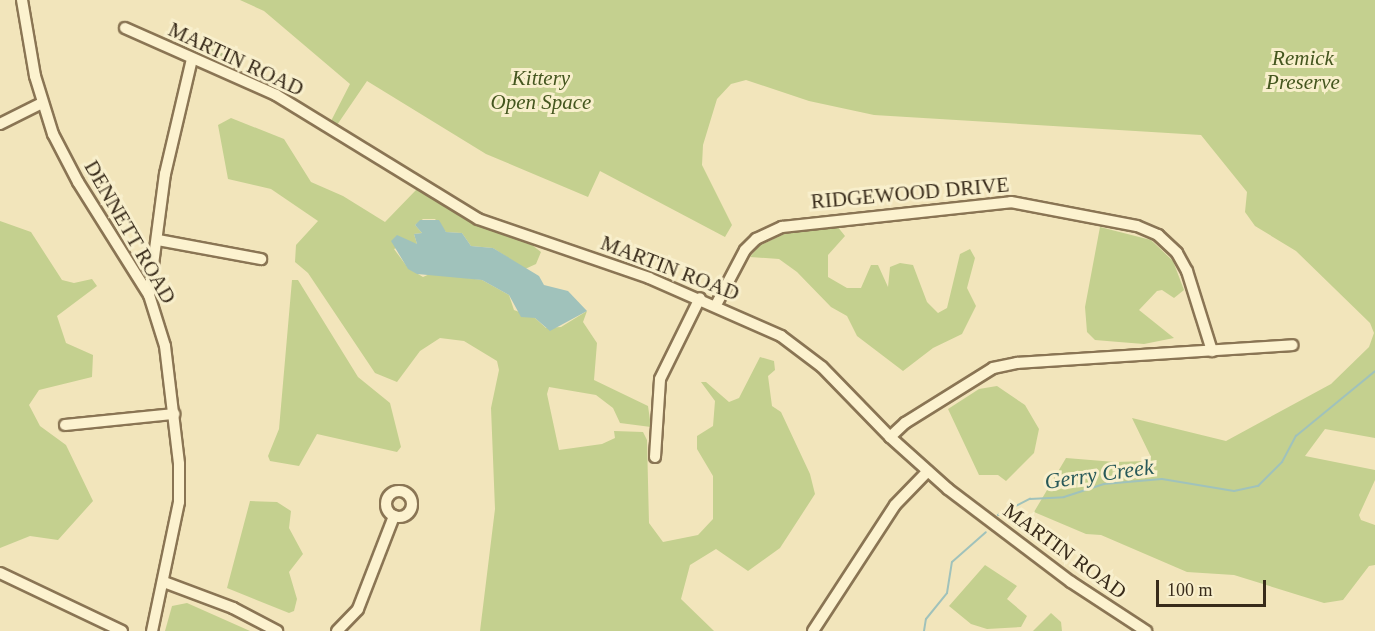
<!DOCTYPE html>
<html>
<head>
<meta charset="utf-8">
<style>
  body { margin:0 }
  #map { position:relative; width:1375px; height:631px; overflow:hidden; background:#f2e5bb; font-family:"Times New Roman",serif }
  div>[style] { position:absolute }
  [style*='--x'] { left:calc(var(--x)*1px); top:calc(var(--y)*1px); width:calc(var(--w)*1px); rotate:calc(var(--a)*1deg) }
  .green>* { inset:0; background:#c4d08f }
  .cemetery>* { inset:0; background:#bac48f }
  .water>* { inset:0; background:#a0c2bb }
  .stream>* { height:2px; margin:-1px; padding:0 1px; transform-origin:1px; border-radius:1px; background:#a0c2bb }
  .roads { filter:drop-shadow(2px 0 #8a7554) drop-shadow(-2px 0 #8a7554) drop-shadow(0 2px #8a7554) drop-shadow(0 -2px #8a7554) }
  .minor>* { height:10px; margin:-5px; padding:0 5px; transform-origin:5px; border-radius:5px; background:#fcf2cf }
  .minor>.ring { margin:-5px; padding:0; box-sizing:content-box; background:none; border:10px solid #fcf2cf; border-radius:50% }
  span { translate:-50% -50%; white-space:nowrap; text-align:center; line-height:1.15; -webkit-text-stroke:6px #f8efcc; paint-order:stroke }
  .park-label { font-size:21px; color:#44561f; font-style:italic }
  .street-label { font-size:21px; color:#382b1a }
  .water-label { font-size:22px; color:#285959; font-style:italic }
  .scale { position:absolute; left:1156px; top:580px; width:110px; height:27px; box-sizing:border-box; border:3px solid #382b1a; border-top:0; padding-left:8px; font-size:18px; line-height:21px; white-space:nowrap; color:#382b1a; -webkit-text-stroke:4px #f8efcc; paint-order:stroke }
</style>
</head>
<body>
<div id="map">
  <div class="green">
    <i style="clip-path:polygon(240px 0,1375px 0,1375px 438px,1325px 429px,1305px 456px,1375px 470px,1375px 480px,1359px 515px,1361px 520px,1375px 525px,1375px 565px,1369px 566px,1343px 600px,1324px 603px,1234px 575px,1187px 572px,1101px 535px,1086px 534px,1034px 512px,1066px 458px,1115px 462px,1146px 461px,1151px 457px,1132px 418px,1226px 441px,1331px 384px,1369px 347px,1374px 333px,1370px 323px,1296px 251px,1255px 226px,1245px 212px,1247px 192px,1201px 135px,874px 115px,809px 101px,746px 80px,731px 84px,717px 99px,703px 145px,702px 165px,732px 225px,725px 237px,600px 171px,588px 197px,486px 154px,367px 81px,337px 125px,331px 121px,350px 84px,264px 11px)"></i>
    <i style="clip-path:polygon(231px 118px,284px 139px,311px 182px,343px 196px,385px 222px,417px 189px,462px 217px,532px 245px,541px 252px,536px 264px,525px 269px,493px 248px,471px 246px,462px 233px,446px 232px,435px 219px,423px 219px,415px 225px,422px 233px,414px 234px,417px 244px,408px 243px,394px 249px,408px 268px,423px 277px,432px 273px,482px 280px,509px 295px,514px 310px,535px 318px,546px 328px,561px 327px,587px 311px,583px 322px,597px 343px,594px 380px,648px 406px,651px 427px,620px 423px,613px 408px,596px 395px,549px 387px,547px 394px,559px 450px,602px 444px,615px 438px,614px 431px,643px 432px,647px 440px,649px 523px,663px 542px,698px 535px,713px 519px,713px 476px,697px 449px,697px 436px,713px 426px,715px 401px,701px 382px,706px 382px,729px 402px,739px 398px,760px 357px,774px 361px,775px 370px,768px 376px,772px 406px,781px 412px,810px 474px,815px 494px,780px 548px,748px 571px,716px 549px,690px 565px,681px 599px,714px 631px,480px 631px,495px 509px,491px 408px,499px 370px,497px 361px,464px 341px,440px 338px,420px 351px,397px 382px,375px 373px,308px 273px,295px 262px,296px 245px,318px 221px,271px 189px,228px 179px,218px 125px)"></i>
    <i style="clip-path:polygon(0 221px,31px 232px,62px 280px,74px 283px,92px 279px,97px 286px,57px 316px,66px 343px,93px 355px,92px 377px,39px 390px,29px 405px,40px 426px,66px 445px,93px 501px,58px 540px,30px 536px,0 548px)"></i>
    <i style="clip-path:polygon(837px 226px,845px 236px,828px 255px,828px 277px,847px 288px,861px 288px,871px 265px,878px 265px,888px 287px,890px 267px,900px 263px,913px 265px,927px 302px,938px 313px,947px 308px,960px 254px,970px 249px,975px 258px,967px 288px,976px 306px,962px 334px,933px 348px,903px 371px,857px 336px,847px 316px,831px 307px,797px 272px,779px 259px,750px 257px,759px 246px,791px 231px)"></i>
    <i style="clip-path:polygon(1100px 227px,1151px 240px,1173px 261px,1184px 290px,1174px 298px,1162px 290px,1157px 291px,1139px 310px,1174px 338px,1144px 344px,1119px 342px,1095px 340px,1087px 332px,1085px 307px)"></i>
    <i style="clip-path:polygon(292px 280px,298px 280px,358px 377px,390px 403px,401px 447px,397px 452px,317px 434px,299px 466px,270px 461px,268px 456px,279px 429px)"></i>
    <i style="clip-path:polygon(997px 386px,1025px 405px,1039px 429px,1034px 453px,1006px 481px,998px 475px,979px 475px,948px 409px,979px 389px)"></i>
    <i style="clip-path:polygon(250px 501px,277px 502px,291px 511px,289px 528px,303px 554px,289px 572px,297px 599px,294px 611px,289px 613px,227px 588px)"></i>
    <i style="clip-path:polygon(985px 565px,1017px 586px,1007px 599px,1027px 616px,1021px 627px,987px 629px,971px 624px,949px 606px)"></i>
    <i style="clip-path:polygon(187px 603px,250px 631px,165px 631px,172px 606px)"></i>
    <i style="clip-path:polygon(1051px 613px,1061px 622px,1062px 631px,1033px 631px)"></i>
  </div>
  <div class="cemetery">
    <i style="clip-path:polygon(210px 48px,235px 59px,231px 69px,206px 59px)"></i>
  </div>
  <div class="water">
    <i style="clip-path:polygon(420px 220px,439px 220px,446px 232px,462px 233px,471px 246px,493px 248px,539px 276px,544px 285px,568px 291px,587px 311px,550px 331px,535px 318px,521px 317px,509px 295px,482px 280px,417px 274px,408px 269px,391px 241px,397px 235px,417px 244px,414px 234px,422px 233px,415px 225px)"></i>
  </div>
  <div class="stream">
    <i style="--x:998;--y:515;--w:36;--a:-27"></i>
    <i style="--x:1030;--y:499;--w:34;--a:-3"></i>
    <i style="--x:1064;--y:497;--w:42;--a:-18"></i>
    <i style="--x:1104;--y:484;--w:58;--a:-4.9"></i>
    <i style="--x:1162;--y:479;--w:73;--a:9.5"></i>
    <i style="--x:1234;--y:491;--w:25;--a:-12"></i>
    <i style="--x:1258;--y:486;--w:34;--a:-45"></i>
    <i style="--x:1282;--y:462;--w:30;--a:-62"></i>
    <i style="--x:1296;--y:436;--w:102;--a:-39.4"></i>
    <i style="--x:924;--y:631;--w:12;--a:-81"></i>
    <i style="--x:926;--y:619;--w:33;--a:-51"></i>
    <i style="--x:947;--y:593;--w:31;--a:-81"></i>
    <i style="--x:952;--y:562;--w:45;--a:-41.4"></i>
  </div>
  <div class="roads">
    <div class="minor">
      <i style="--x:22;--y:0;--w:77;--a:80.3"></i>
      <i style="--x:35;--y:76;--w:61;--a:72.8"></i>
      <i style="--x:53;--y:134;--w:54;--a:62.5"></i>
      <i style="--x:78;--y:182;--w:133;--a:57.9"></i>
      <i style="--x:149;--y:295;--w:53;--a:72.6"></i>
      <i style="--x:165;--y:346;--w:119;--a:83.2"></i>
      <i style="--x:179;--y:464;--w:38;--a:90"></i>
      <i style="--x:179;--y:502;--w:132;--a:101.8"></i>
      <i style="--x:125;--y:28;--w:165;--a:23.9"></i>
      <i style="--x:276;--y:95;--w:237;--a:31.5"></i>
      <i style="--x:478;--y:219;--w:181;--a:19"></i>
      <i style="--x:649;--y:278;--w:144;--a:23.7"></i>
      <i style="--x:781;--y:336;--w:51;--a:37.1"></i>
      <i style="--x:822;--y:367;--w:98;--a:45.8"></i>
      <i style="--x:890;--y:437;--w:78;--a:41.9"></i>
      <i style="--x:948;--y:489;--w:154;--a:37.1"></i>
      <i style="--x:1071;--y:582;--w:90;--a:33.2"></i>
      <i style="--x:0;--y:124;--w:47;--a:-26.6"></i>
      <i style="--x:158;--y:240;--w:105;--a:10.5"></i>
      <i style="--x:149;--y:295;--w:122;--a:-82.5"></i>
      <i style="--x:165;--y:174;--w:118;--a:-76.8"></i>
      <i style="--x:716;--y:305;--w:62;--a:-62.2"></i>
      <i style="--x:745;--y:250;--w:16;--a:-45"></i>
      <i style="--x:756;--y:239;--w:29;--a:-25"></i>
      <i style="--x:782;--y:227;--w:230;--a:-6.2"></i>
      <i style="--x:1011;--y:202;--w:128;--a:10.8"></i>
      <i style="--x:1137;--y:226;--w:23;--a:23"></i>
      <i style="--x:1158;--y:235;--w:26;--a:43"></i>
      <i style="--x:1177;--y:253;--w:21;--a:61"></i>
      <i style="--x:1187;--y:271;--w:84;--a:72.6"></i>
      <i style="--x:65;--y:425;--w:110;--a:-5.8"></i>
      <i style="--x:890;--y:437;--w:21;--a:-43"></i>
      <i style="--x:905;--y:423;--w:104;--a:-32"></i>
      <i style="--x:993;--y:368;--w:25;--a:-12"></i>
      <i style="--x:1017;--y:363;--w:276;--a:-3.7"></i>
      <i style="--x:655;--y:457;--w:78;--a:-86.3"></i>
      <i style="--x:660;--y:379;--w:90;--a:-63.7"></i>
      <i class="ring" style="left:386px;top:491px;width:16px;height:16px"></i>
      <i style="--x:0;--y:573;--w:135;--a:25.4"></i>
      <i style="--x:164;--y:582;--w:74;--a:20.6"></i>
      <i style="--x:233;--y:608;--w:50;--a:27.6"></i>
      <i style="--x:337;--y:631;--w:30;--a:-46"></i>
      <i style="--x:358;--y:609;--w:100;--a:-68.8"></i>
      <i style="--x:813;--y:631;--w:150;--a:-56.9"></i>
      <i style="--x:895;--y:505;--w:47;--a:-45.9"></i>
    </div>
  </div>
  <div class="park-label">
    <span style="left:1303px;top:70px">Remick<br>Preserve</span>
    <span style="left:541px;top:90px">Kittery<br>Open Space</span>
  </div>
  <div class="street-label">
    <span style="left:236px;top:59px;rotate:25deg">MARTIN ROAD</span>
    <span style="left:910px;top:193px;rotate:-5deg">RIDGEWOOD DRIVE</span>
    <span style="left:130px;top:232px;rotate:60deg">DENNETT ROAD</span>
    <span style="left:670px;top:268px;rotate:21deg">MARTIN ROAD</span>
    <span style="left:1065px;top:551px;rotate:36deg">MARTIN ROAD</span>
  </div>
  <div class="water-label">
    <span style="left:1099px;top:474px;rotate:-8deg">Gerry Creek</span>
  </div>
  <div class="scale">100 m</div>
</div>
</body>
</html>
